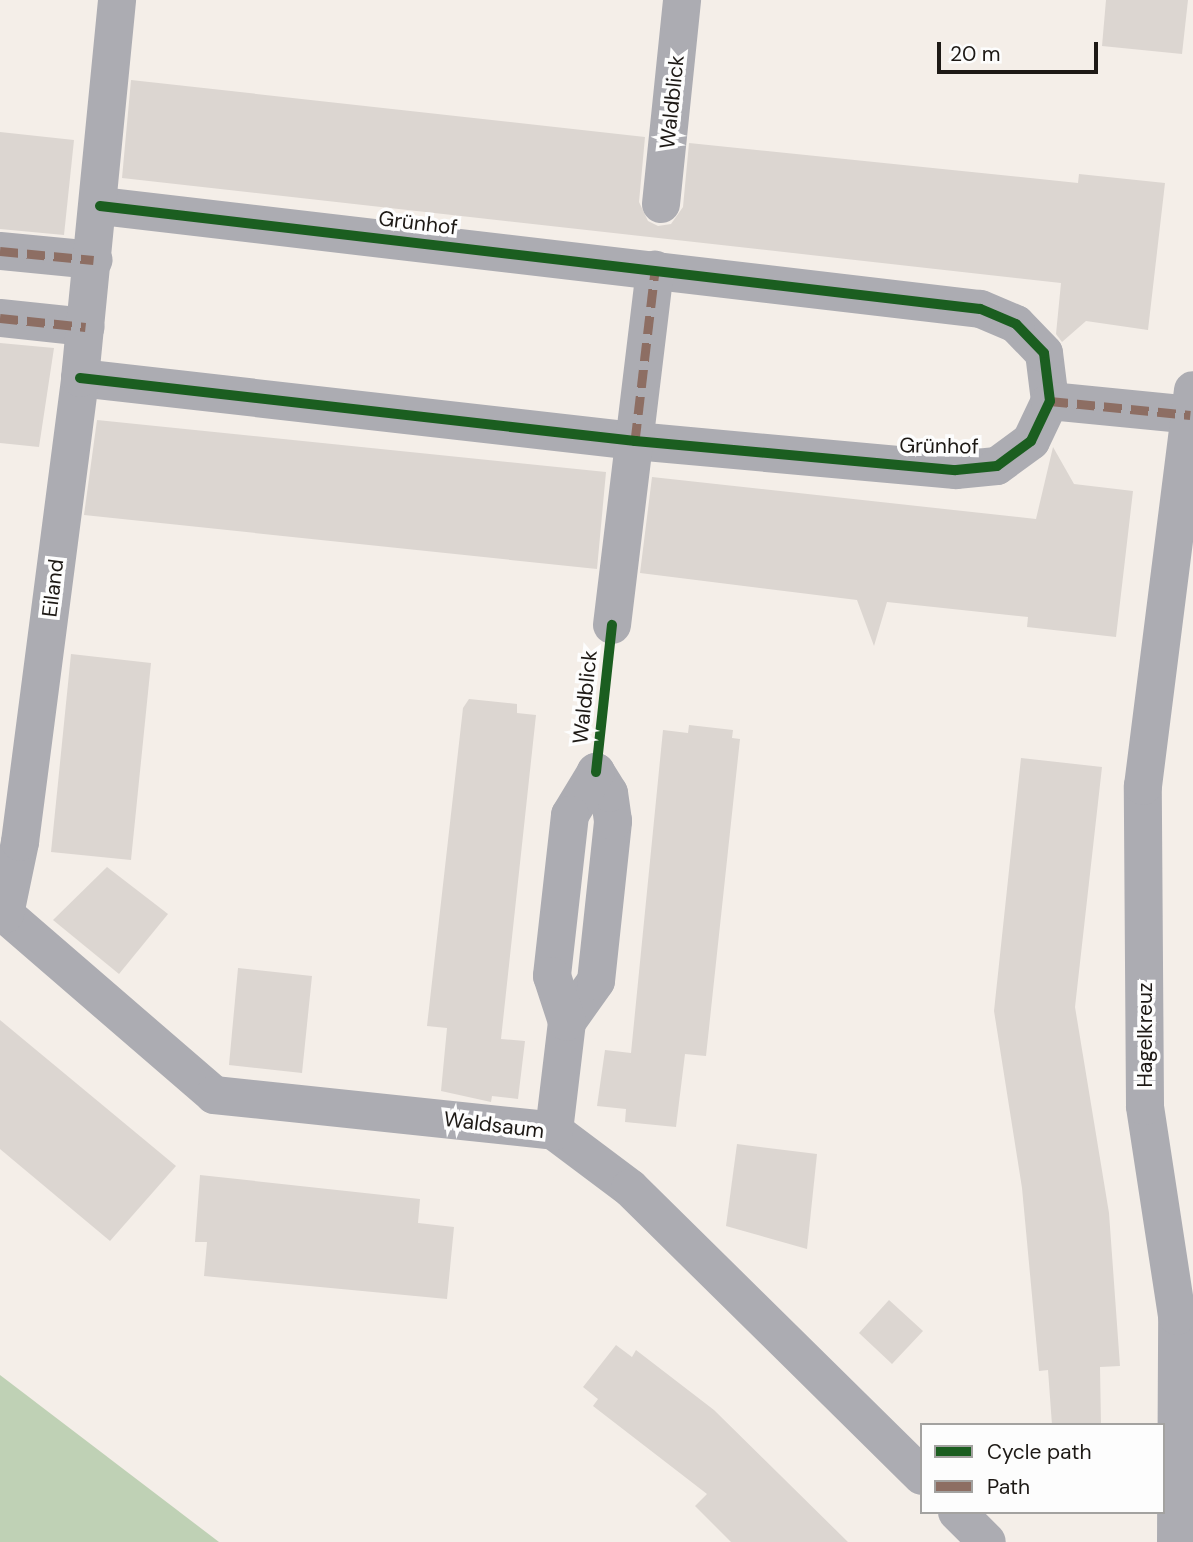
<!DOCTYPE html>
<html>
<head>
<meta charset="utf-8">
<style>
  body { margin:0 }
  #map { position:relative; width:1193px; height:1542px; overflow:hidden; background:#f4eee8; font-family:"DM Sans",sans-serif }
  div>[style] { position:absolute }
  [style*='--x'] { left:calc(var(--x)*1px); top:calc(var(--y)*1px); width:calc(var(--w)*1px); rotate:calc(var(--a)*1deg) }
  .forest>* { inset:0; background:#bfd1b5 }
  .building>* { inset:0; background:#dcd6d1 }
  .street>* { height:38px; margin:-19px; padding:0 19px; transform-origin:19px; border-radius:19px; background:#acacb2 }
  .quiet>* { height:9px; margin-top:-4.5px; transform-origin:0; background:repeating-linear-gradient(90deg,#8d6e63 0 18px,transparent 0 27px) }
  .cycleway>* { height:10px; margin:-5px; padding:0 5px; transform-origin:5px; border-radius:5px; background:#1b5e20 }
  span { translate:-50% -50%; white-space:nowrap; text-align:center; line-height:1.15; -webkit-text-stroke:7px #fdfdfd; paint-order:stroke }
  .street-label { font-size:21px; color:#1d1915 }
  .legend { position:absolute; left:920px; top:1423px; width:245px; height:91px; box-sizing:border-box; background:#fdfdfd; border:2px solid #a3a2a0; margin:0; padding:9px 12px; list-style:none; font-size:21px; color:#1d1915 }
  .legend li { display:flex; align-items:center; gap:14px; height:35px }
  .legend b { width:35px; border:2px solid #a3a2a0 }
  .scale { position:absolute; left:937px; top:42px; width:161px; height:32px; box-sizing:border-box; border:4px solid #1d1915; border-top:0; padding-left:9px; font-size:21px; line-height:24px; white-space:nowrap; color:#1d1915; -webkit-text-stroke:5px #fdfdfd; paint-order:stroke }
</style>
</head>
<body>
<div id="map">
  <div class="forest">
    <i style="clip-path:polygon(0 1375px,219px 1542px,0 1542px)"></i>
  </div>
  <div class="building">
    <i style="clip-path:polygon(1106px 0,1188px 0,1182px 54px,1102px 46px)"></i>
    <i style="clip-path:polygon(131px 80px,645px 137px,639px 202px,648px 221px,658px 226px,671px 224px,683px 207px,689px 143px,1078px 183px,1079px 174px,1165px 183px,1148px 330px,1086px 321px,1062px 342px,1056px 334px,1061px 283px,122px 178px)"></i>
    <i style="clip-path:polygon(0 132px,74px 140px,64px 235px,0 229px)"></i>
    <i style="clip-path:polygon(0 343px,54px 348px,39px 447px,0 443px)"></i>
    <i style="clip-path:polygon(97px 420px,606px 472px,597px 569px,84px 515px)"></i>
    <i style="clip-path:polygon(1053px 447px,1074px 484px,1133px 491px,1116px 637px,1027px 627px,1028px 617px,887px 602px,874px 646px,857px 600px,640px 573px,652px 477px,1036px 519px)"></i>
    <i style="clip-path:polygon(71px 654px,151px 663px,131px 860px,51px 852px)"></i>
    <i style="clip-path:polygon(469px 699px,517px 704px,517px 713px,536px 715px,501px 1039px,525px 1041px,518px 1099px,492px 1096px,491px 1102px,441px 1091px,447px 1028px,427px 1026px,463px 708px)"></i>
    <i style="clip-path:polygon(689px 725px,733px 730px,732px 738px,740px 739px,706px 1056px,685px 1054px,676px 1127px,625px 1122px,626px 1109px,597px 1106px,605px 1050px,631px 1053px,663px 730px,688px 733px)"></i>
    <i style="clip-path:polygon(1021px 758px,1102px 767px,1075px 1007px,1109px 1213px,1120px 1366px,1100px 1367px,1101px 1425px,1052px 1425px,1048px 1370px,1039px 1371px,1022px 1188px,994px 1011px)"></i>
    <i style="clip-path:polygon(107px 867px,168px 914px,119px 974px,53px 920px)"></i>
    <i style="clip-path:polygon(238px 968px,312px 976px,302px 1073px,229px 1065px)"></i>
    <i style="clip-path:polygon(0 1020px,176px 1166px,110px 1241px,0 1149px)"></i>
    <i style="clip-path:polygon(737px 1144px,817px 1154px,807px 1249px,726px 1226px)"></i>
    <i style="clip-path:polygon(200px 1175px,420px 1199px,418px 1223px,454px 1227px,447px 1299px,204px 1276px,207px 1242px,195px 1242px)"></i>
    <i style="clip-path:polygon(889px 1300px,923px 1331px,892px 1364px,859px 1333px)"></i>
    <i style="clip-path:polygon(616px 1345px,632px 1357px,636px 1350px,714px 1410px,848px 1542px,731px 1542px,695px 1506px,707px 1494px,593px 1406px,598px 1399px,583px 1387px)"></i>
  </div>
  <div class="street">
    <i style="--x:661;--y:204;--w:205;--a:-84.1"></i>
    <i style="--x:0;--y:251;--w:94;--a:5.5"></i>
    <i style="--x:0;--y:318;--w:86;--a:6"></i>
    <i style="--x:80;--y:378;--w:559;--a:6.48"></i>
    <i style="--x:635;--y:441;--w:322;--a:5.2"></i>
    <i style="--x:956;--y:470;--w:41;--a:-5.6"></i>
    <i style="--x:997;--y:466;--w:42;--a:-36.3"></i>
    <i style="--x:1031;--y:441;--w:44;--a:-64.6"></i>
    <i style="--x:1050;--y:401;--w:48;--a:-97.1"></i>
    <i style="--x:1044;--y:353;--w:40;--a:-134"></i>
    <i style="--x:1016;--y:324;--w:39;--a:-157"></i>
    <i style="--x:980;--y:309;--w:886;--a:-173.32"></i>
    <i style="--x:1050;--y:401;--w:144;--a:5.6"></i>
    <i style="--x:612;--y:625;--w:358;--a:-83.1"></i>
    <i style="--x:0;--y:910;--w:283;--a:40.8"></i>
    <i style="--x:214;--y:1095;--w:342;--a:6"></i>
    <i style="--x:554;--y:1131;--w:95;--a:36.9"></i>
    <i style="--x:630;--y:1188;--w:410;--a:44.6"></i>
    <i style="--x:5;--y:914;--w:74;--a:-78.2"></i>
    <i style="--x:20;--y:842;--w:468;--a:-82.6"></i>
    <i style="--x:80;--y:378;--w:380;--a:-84.4"></i>
    <i style="--x:554;--y:1131;--w:110;--a:-83.2"></i>
    <i style="--x:567;--y:1022;--w:50;--a:-54.7"></i>
    <i style="--x:596;--y:981;--w:161;--a:-83.9"></i>
    <i style="--x:613;--y:821;--w:28;--a:-98"></i>
    <i style="--x:609;--y:793;--w:25;--a:-122"></i>
    <i style="--x:596;--y:772;--w:50;--a:121.2"></i>
    <i style="--x:570;--y:815;--w:162;--a:96.4"></i>
    <i style="--x:552;--y:976;--w:48;--a:71.9"></i>
    <i style="--x:957;--y:1512;--w:42;--a:45"></i>
    <i style="--x:1176;--y:1542;--w:226;--a:-89.7"></i>
    <i style="--x:1177;--y:1316;--w:212;--a:-98.7"></i>
    <i style="--x:1145;--y:1106;--w:320;--a:-90.4"></i>
    <i style="--x:1143;--y:786;--w:399;--a:-82.8"></i>
  </div>
  <div class="quiet">
    <i style="--x:0;--y:251;--w:94;--a:5.5"></i>
    <i style="--x:0;--y:318;--w:86;--a:6"></i>
    <i style="--x:1050;--y:401;--w:141;--a:5.7"></i>
    <i style="--x:635;--y:441;--w:172;--a:-83.3"></i>
  </div>
  <div class="cycleway">
    <i style="--x:80;--y:378;--w:559;--a:6.48"></i>
    <i style="--x:635;--y:441;--w:322;--a:5.2"></i>
    <i style="--x:956;--y:470;--w:41;--a:-5.6"></i>
    <i style="--x:997;--y:466;--w:42;--a:-36.3"></i>
    <i style="--x:1031;--y:441;--w:44;--a:-64.6"></i>
    <i style="--x:1050;--y:401;--w:48;--a:-97.1"></i>
    <i style="--x:1044;--y:353;--w:40;--a:-134"></i>
    <i style="--x:1016;--y:324;--w:39;--a:-157"></i>
    <i style="--x:980;--y:309;--w:886;--a:-173.32"></i>
    <i style="--x:596;--y:772;--w:148;--a:-83.8"></i>
  </div>
  <div class="street-label">
    <span style="left:672px;top:102px;rotate:-84deg">Waldblick</span>
    <span style="left:418px;top:223px;rotate:7deg">Grünhof</span>
    <span style="left:939px;top:446px;rotate:1deg">Grünhof</span>
    <span style="left:53px;top:588px;rotate:-83deg">Eiland</span>
    <span style="left:585px;top:697px;rotate:-84deg">Waldblick</span>
    <span style="left:1145px;top:1035px;rotate:-90deg">Hagelkreuz</span>
    <span style="left:494px;top:1125px;rotate:7deg">Waldsaum</span>
  </div>
  <ul class="legend">
  <li><b style="height:9px;background:#1b5e20"></b>Cycle path</li>
  <li><b style="height:9px;background:#8d6e63"></b>Path</li>
  </ul>
  <div class="scale">20 m</div>
</div>
</body>
</html>
